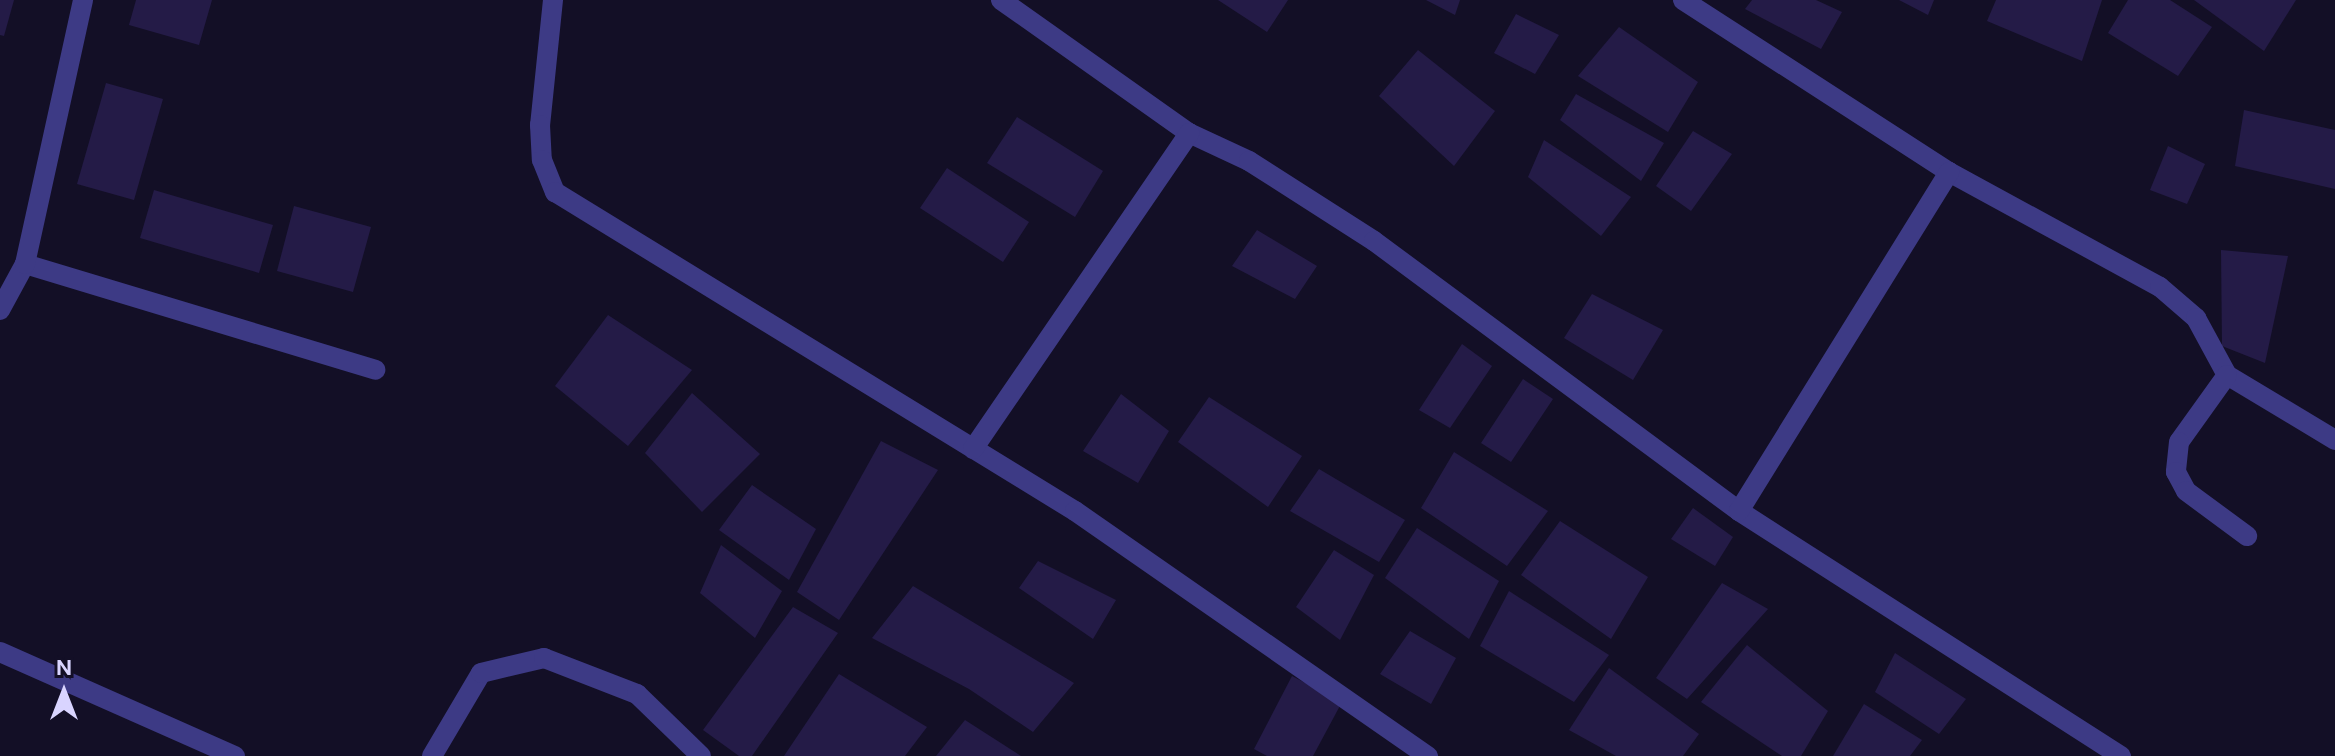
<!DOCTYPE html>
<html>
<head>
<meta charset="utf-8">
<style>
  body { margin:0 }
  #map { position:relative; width:2335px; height:756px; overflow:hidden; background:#130f26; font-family:"DM Sans",sans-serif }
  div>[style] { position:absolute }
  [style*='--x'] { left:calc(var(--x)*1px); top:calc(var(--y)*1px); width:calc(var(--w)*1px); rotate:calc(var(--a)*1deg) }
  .building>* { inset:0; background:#241b47 }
  .minor>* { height:20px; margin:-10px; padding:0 10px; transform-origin:10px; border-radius:10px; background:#3d3a85 }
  span { translate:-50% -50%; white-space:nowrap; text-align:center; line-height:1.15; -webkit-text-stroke:7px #130f26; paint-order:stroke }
  .north { position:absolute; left:24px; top:652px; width:80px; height:80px; -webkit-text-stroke:6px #130f26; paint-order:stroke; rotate:0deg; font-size:22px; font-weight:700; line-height:32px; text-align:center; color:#d9d4ff }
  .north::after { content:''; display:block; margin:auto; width:28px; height:36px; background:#d9d4ff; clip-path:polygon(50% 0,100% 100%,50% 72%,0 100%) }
</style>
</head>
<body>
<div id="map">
  <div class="building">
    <i style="clip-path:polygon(0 0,14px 0,4px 36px,0 35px)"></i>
    <i style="clip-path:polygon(136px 0,212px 0,199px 45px,129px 25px)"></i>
    <i style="clip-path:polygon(1218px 0,1288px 0,1267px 32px)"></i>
    <i style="clip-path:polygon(1426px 0,1460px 0,1455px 15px)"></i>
    <i style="clip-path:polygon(1752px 0,1816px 0,1842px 12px,1821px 49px,1745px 9px)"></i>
    <i style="clip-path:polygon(1899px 0,1934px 0,1928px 15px)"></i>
    <i style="clip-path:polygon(1996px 0,2102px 0,2082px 61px,1987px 21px)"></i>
    <i style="clip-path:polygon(2128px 0,2170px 0,2212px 27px,2178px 76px,2108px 33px)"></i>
    <i style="clip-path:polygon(2194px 0,2296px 0,2264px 51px)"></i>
    <i style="clip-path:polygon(1516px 14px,1559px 35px,1535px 74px,1494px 53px)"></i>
    <i style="clip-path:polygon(1619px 27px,1698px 82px,1668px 132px,1578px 76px)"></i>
    <i style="clip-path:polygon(1418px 50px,1495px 111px,1454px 166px,1379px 96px)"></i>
    <i style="clip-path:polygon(106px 83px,163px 99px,134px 200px,77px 184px)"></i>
    <i style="clip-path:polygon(1576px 94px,1664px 143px,1641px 181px,1560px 120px)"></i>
    <i style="clip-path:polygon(2244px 110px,2335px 130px,2335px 189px,2235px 166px)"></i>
    <i style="clip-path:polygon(1017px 117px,1103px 171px,1075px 217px,987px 163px)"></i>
    <i style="clip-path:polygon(1693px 131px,1732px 154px,1691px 211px,1656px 186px)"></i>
    <i style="clip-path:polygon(1544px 140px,1631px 197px,1601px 236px,1528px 177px)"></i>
    <i style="clip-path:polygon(2168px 146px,2205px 164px,2187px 204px,2150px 190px)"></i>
    <i style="clip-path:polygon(947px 168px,1029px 222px,1003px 262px,920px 208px)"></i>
    <i style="clip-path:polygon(154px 190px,273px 225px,259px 273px,140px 238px)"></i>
    <i style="clip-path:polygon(294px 206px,371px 227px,353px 292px,277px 271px)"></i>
    <i style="clip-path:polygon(1257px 230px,1317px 266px,1295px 299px,1232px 266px)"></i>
    <i style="clip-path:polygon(2221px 250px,2288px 256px,2265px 363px,2222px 346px)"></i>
    <i style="clip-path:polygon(1592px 294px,1663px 330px,1633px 380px,1564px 338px)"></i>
    <i style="clip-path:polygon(608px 315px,692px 370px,628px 446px,555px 386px)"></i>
    <i style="clip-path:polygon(1462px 344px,1492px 366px,1450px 428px,1419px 410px)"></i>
    <i style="clip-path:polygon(1523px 379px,1553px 399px,1511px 462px,1481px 443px)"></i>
    <i style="clip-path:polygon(692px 393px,760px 454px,702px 512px,645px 453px)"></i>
    <i style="clip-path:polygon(1121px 394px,1169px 431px,1138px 483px,1083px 451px)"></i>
    <i style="clip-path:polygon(1209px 397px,1302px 456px,1268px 507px,1178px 442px)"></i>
    <i style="clip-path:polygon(881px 441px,938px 470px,839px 620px,797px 592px)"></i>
    <i style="clip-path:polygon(1454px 452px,1548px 511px,1507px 566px,1421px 508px)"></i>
    <i style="clip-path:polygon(1319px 469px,1405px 520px,1379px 562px,1290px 511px)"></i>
    <i style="clip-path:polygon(752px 485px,816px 529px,789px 580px,719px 530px)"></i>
    <i style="clip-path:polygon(1693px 508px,1733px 537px,1715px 566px,1671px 539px)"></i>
    <i style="clip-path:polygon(1560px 521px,1648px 577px,1611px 639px,1521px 575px)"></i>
    <i style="clip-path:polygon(1417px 528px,1499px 581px,1469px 639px,1385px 578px)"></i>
    <i style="clip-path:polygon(721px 545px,782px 591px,755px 638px,700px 593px)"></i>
    <i style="clip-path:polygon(1334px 550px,1374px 575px,1340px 640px,1296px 607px)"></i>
    <i style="clip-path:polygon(1038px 561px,1116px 600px,1093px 639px,1019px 588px)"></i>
    <i style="clip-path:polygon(1722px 583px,1768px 609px,1687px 699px,1656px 678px)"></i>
    <i style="clip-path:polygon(913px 586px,1074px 683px,1033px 732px,969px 689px,872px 638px)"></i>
    <i style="clip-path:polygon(1509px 591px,1609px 655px,1574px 702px,1480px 646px)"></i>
    <i style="clip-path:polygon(793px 607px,838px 633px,752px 756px,739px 756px,703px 730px)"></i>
    <i style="clip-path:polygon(1410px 631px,1456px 658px,1431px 704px,1380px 674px)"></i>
    <i style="clip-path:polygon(1747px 645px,1828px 711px,1801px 756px,1782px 756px,1701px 702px)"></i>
    <i style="clip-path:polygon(1895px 653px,1966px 699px,1939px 734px,1875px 692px)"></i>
    <i style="clip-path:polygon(1609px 668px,1699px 734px,1683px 756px,1616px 756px,1569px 730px)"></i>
    <i style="clip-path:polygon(839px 674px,927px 727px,905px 756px,784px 756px)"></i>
    <i style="clip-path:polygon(1292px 676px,1342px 702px,1313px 756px,1267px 756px,1254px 749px)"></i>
    <i style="clip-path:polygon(1864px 704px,1922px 740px,1910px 756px,1833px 756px)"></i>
    <i style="clip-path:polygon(965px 720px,1021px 756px,936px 756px)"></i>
  </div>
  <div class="minor">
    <i style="--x:553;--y:0;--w:126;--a:95.9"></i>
    <i style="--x:540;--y:125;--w:35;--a:87"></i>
    <i style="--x:542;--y:160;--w:35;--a:68"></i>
    <i style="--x:555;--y:192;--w:610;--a:31.53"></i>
    <i style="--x:1075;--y:511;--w:430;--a:34.8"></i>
    <i style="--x:1001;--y:0;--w:230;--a:35.3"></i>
    <i style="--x:1189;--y:133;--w:66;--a:25"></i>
    <i style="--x:1249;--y:161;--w:148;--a:32.6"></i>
    <i style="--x:1374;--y:241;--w:454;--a:36.5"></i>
    <i style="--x:1739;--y:511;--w:454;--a:32.7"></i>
    <i style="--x:1683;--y:0;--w:317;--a:32.9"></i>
    <i style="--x:1949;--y:172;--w:240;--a:28.6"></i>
    <i style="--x:2160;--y:287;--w:48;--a:40.7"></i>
    <i style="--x:2196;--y:318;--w:65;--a:61.5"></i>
    <i style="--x:2227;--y:375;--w:126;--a:31"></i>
    <i style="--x:25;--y:264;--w:366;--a:16.8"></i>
    <i style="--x:0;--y:310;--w:52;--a:-61.5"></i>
    <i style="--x:25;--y:264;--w:270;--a:-77.6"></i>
    <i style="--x:2227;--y:375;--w:82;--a:125.6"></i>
    <i style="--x:2179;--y:442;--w:30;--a:96"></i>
    <i style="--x:2176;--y:472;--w:21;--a:62"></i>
    <i style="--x:2186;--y:491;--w:76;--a:36.4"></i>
    <i style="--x:973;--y:449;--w:383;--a:-55.6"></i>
    <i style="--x:1739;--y:511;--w:399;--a:-58.2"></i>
    <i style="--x:0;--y:652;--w:257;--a:23.9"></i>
    <i style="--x:432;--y:756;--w:96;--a:-59.4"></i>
    <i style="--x:481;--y:673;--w:65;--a:-13.4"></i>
    <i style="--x:544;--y:658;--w:100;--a:21.2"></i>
    <i style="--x:637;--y:694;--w:89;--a:44.1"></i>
  </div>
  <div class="north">N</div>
</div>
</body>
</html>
